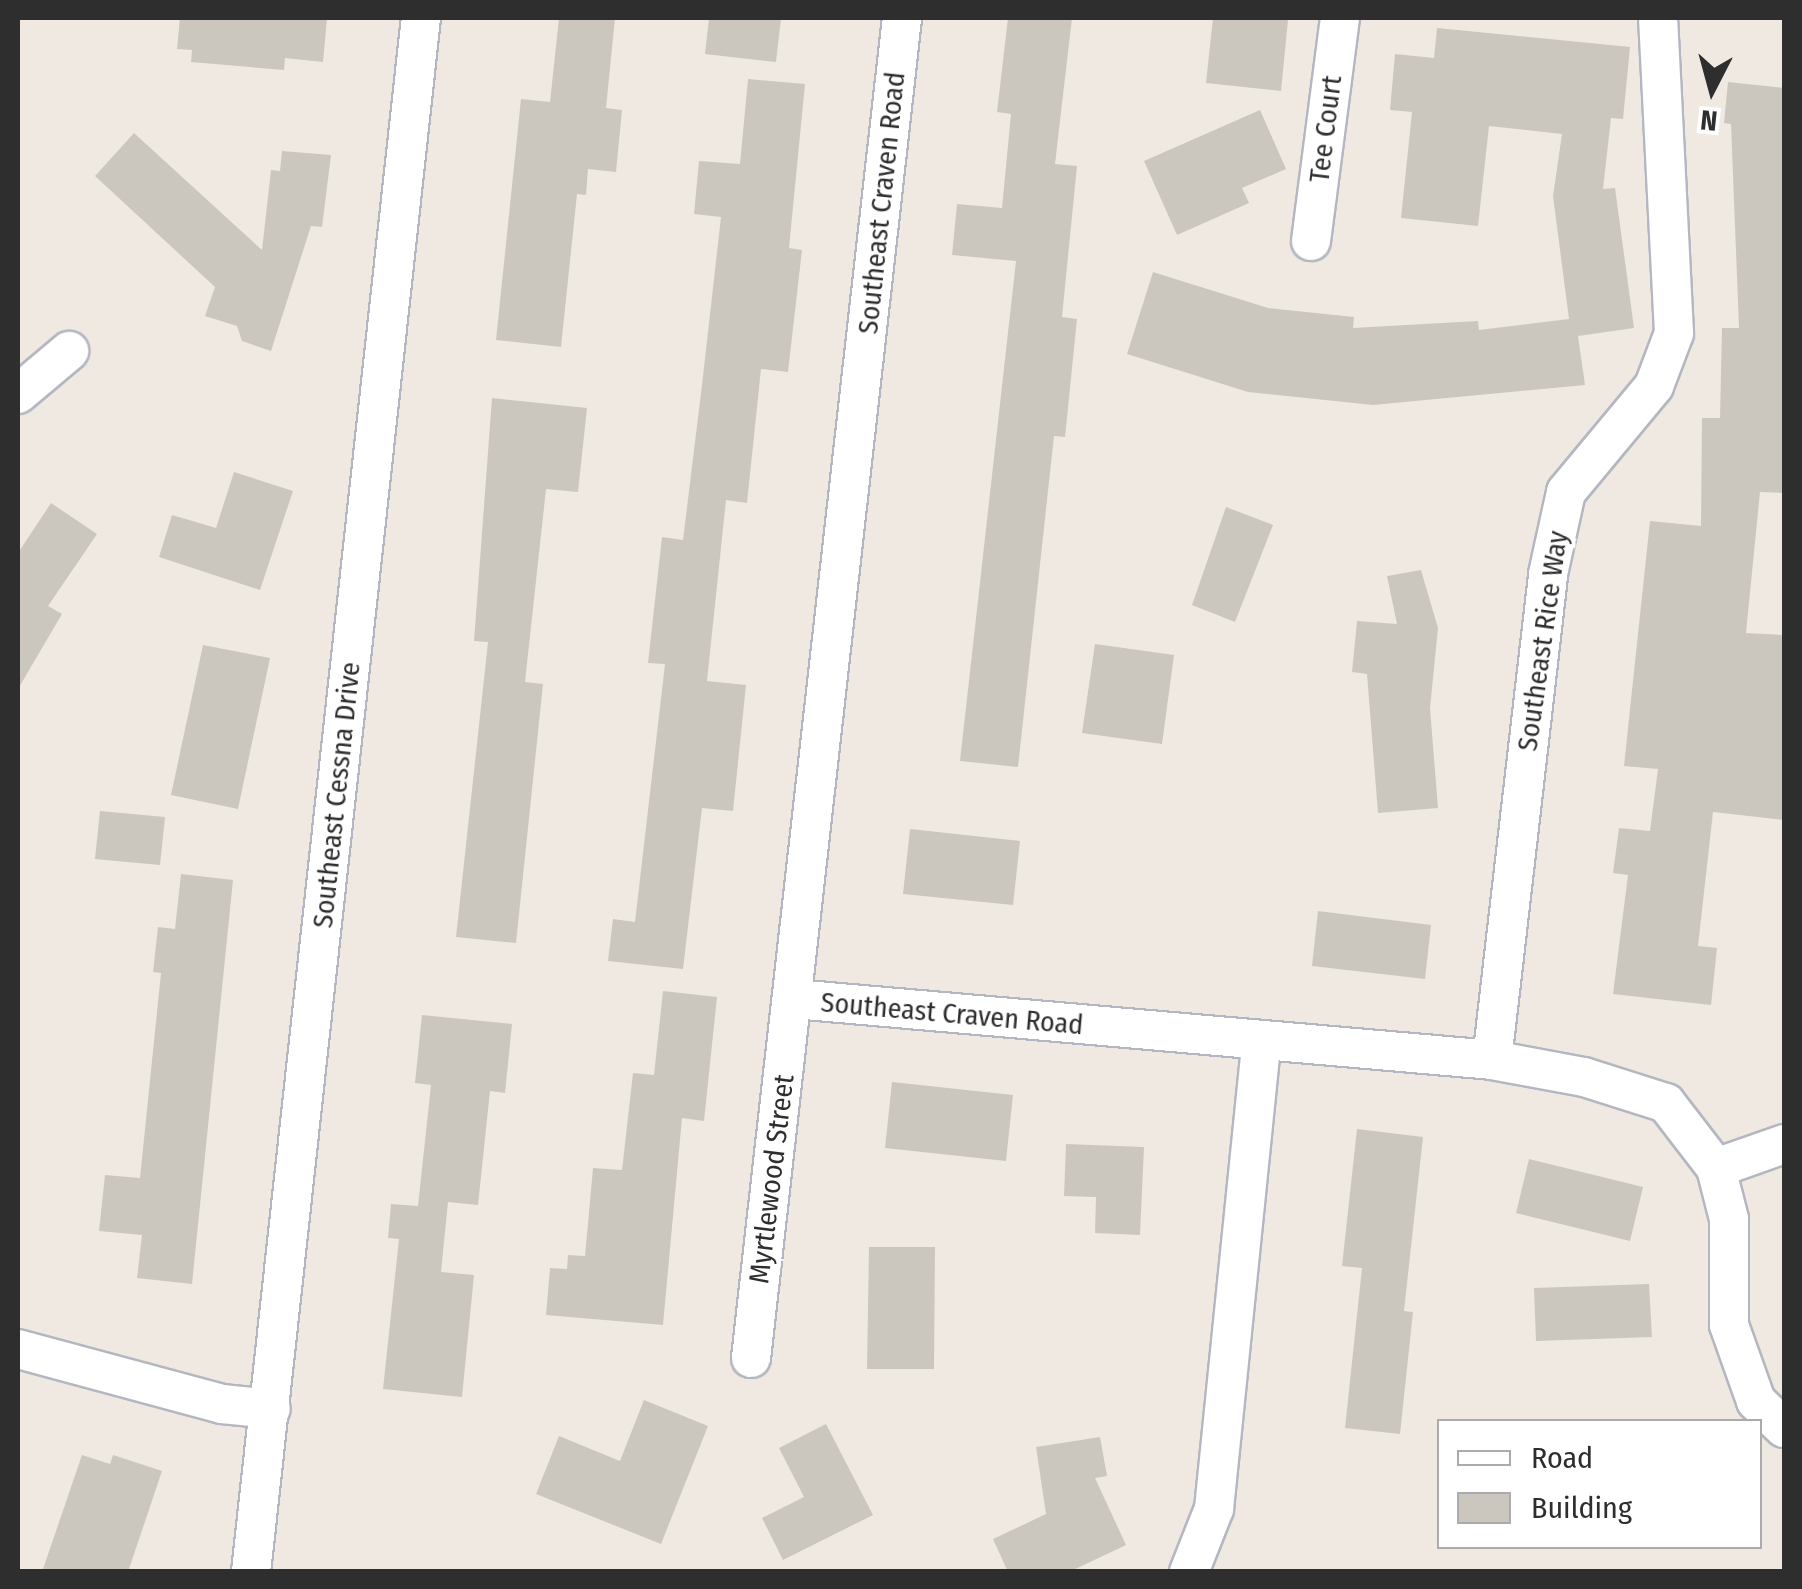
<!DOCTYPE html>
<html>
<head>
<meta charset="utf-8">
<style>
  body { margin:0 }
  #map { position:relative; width:1802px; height:1589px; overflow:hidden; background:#efe9e1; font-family:"Fira Sans Condensed",sans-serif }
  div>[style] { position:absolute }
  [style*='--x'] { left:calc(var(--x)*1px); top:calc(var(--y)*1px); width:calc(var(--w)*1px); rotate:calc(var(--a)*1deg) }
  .building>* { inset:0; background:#cbc7bf }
  .roads { filter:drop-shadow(2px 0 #b4b7c1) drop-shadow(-2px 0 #b4b7c1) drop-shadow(0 2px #b4b7c1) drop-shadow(0 -2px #b4b7c1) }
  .minor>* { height:38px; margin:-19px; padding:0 19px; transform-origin:19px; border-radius:19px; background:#fff }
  span { translate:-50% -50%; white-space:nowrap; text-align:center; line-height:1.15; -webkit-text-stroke:8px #fff; paint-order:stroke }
  .street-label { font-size:28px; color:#2e2e2e }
  .frame { position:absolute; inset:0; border:20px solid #2e2e2e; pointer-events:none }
  .legend { position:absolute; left:1437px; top:1419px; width:325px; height:130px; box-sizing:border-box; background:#fff; border:2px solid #ababab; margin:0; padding:12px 18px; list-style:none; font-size:30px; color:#2e2e2e }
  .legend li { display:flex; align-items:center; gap:20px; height:50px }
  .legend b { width:50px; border:2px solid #ababab }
  .north { position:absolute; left:1662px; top:40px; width:100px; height:100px; -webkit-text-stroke:8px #fff; paint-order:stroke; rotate:186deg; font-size:28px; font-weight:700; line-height:40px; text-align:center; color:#2e2e2e }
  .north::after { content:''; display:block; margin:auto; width:35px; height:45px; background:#2e2e2e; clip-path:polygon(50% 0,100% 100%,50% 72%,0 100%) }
</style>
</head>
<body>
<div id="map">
  <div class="building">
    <i style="clip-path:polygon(180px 18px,327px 18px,323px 62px,285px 58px,284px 70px,191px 62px,192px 50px,177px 49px)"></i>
    <i style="clip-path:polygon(559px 18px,615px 18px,606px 108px,622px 110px,616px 172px,588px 169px,586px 195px,577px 194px,561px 347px,496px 340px,521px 99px,550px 102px)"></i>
    <i style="clip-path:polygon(709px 18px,781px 18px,776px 62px,705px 54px)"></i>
    <i style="clip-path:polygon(1008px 18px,1072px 18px,1055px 164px,1077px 166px,1062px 317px,1077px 319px,1065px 437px,1054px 436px,1018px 767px,960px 761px,1016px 261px,952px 255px,957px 204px,1002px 208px,1011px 114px,997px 112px)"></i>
    <i style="clip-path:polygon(1213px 18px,1288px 20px,1281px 91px,1206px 83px)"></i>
    <i style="clip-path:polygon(1437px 28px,1630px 47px,1623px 119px,1611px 118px,1603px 189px,1615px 188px,1634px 328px,1578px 336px,1585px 385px,1373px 405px,1248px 392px,1127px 354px,1153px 272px,1268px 308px,1354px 317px,1353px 328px,1478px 321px,1479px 330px,1569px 319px,1553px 196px,1562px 134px,1489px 126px,1478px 226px,1401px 218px,1412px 112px,1390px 110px,1395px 54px,1434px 58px)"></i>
    <i style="clip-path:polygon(748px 79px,805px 84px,789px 248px,802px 250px,788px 372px,761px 369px,747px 503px,726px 500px,707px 681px,746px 685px,733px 811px,702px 808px,683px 969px,608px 961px,613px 919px,635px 922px,665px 664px,648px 663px,662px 537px,683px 540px,702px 385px,721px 217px,694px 214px,699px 161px,740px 164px)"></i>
    <i style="clip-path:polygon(1728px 82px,1784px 88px,1784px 493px,1760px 492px,1746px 633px,1784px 635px,1784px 820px,1713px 812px,1698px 946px,1717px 948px,1711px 1005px,1613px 994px,1628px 875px,1613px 873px,1619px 828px,1650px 831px,1658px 769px,1624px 766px,1650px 521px,1701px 526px,1702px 418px,1720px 418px,1722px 328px,1739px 328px,1731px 124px,1724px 123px)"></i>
    <i style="clip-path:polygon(1260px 110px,1286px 169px,1242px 188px,1249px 203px,1177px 235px,1144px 161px)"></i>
    <i style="clip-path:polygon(134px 133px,262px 250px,271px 170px,280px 171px,282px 151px,331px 155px,322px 227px,311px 226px,271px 351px,242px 341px,237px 326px,205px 316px,215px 287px,95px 176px)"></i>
    <i style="clip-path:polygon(492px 398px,587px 408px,578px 492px,546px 489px,525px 682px,543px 684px,516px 943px,456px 937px,488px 642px,474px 641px)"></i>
    <i style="clip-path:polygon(234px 472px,293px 491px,260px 590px,159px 557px,172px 515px,216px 528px)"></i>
    <i style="clip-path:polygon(51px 503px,97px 534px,48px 606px,62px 614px,18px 689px,18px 553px)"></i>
    <i style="clip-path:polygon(1226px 507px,1273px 525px,1235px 622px,1192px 605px)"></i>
    <i style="clip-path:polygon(1421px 570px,1438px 628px,1430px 708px,1438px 808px,1378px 813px,1367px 674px,1352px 672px,1357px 621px,1397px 624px,1387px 576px)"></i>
    <i style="clip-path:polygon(1095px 644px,1174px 655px,1162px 744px,1082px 733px)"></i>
    <i style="clip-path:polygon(203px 645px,270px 658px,238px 809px,171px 795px)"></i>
    <i style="clip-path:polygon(100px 811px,165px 817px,160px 865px,95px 859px)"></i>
    <i style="clip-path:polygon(910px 829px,1020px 841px,1013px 905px,903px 894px)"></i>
    <i style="clip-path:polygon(181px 874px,233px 880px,192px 1284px,137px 1278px,142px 1235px,99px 1231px,105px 1175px,140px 1178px,161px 973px,153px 972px,158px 927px,175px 929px)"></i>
    <i style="clip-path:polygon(1318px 911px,1431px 925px,1425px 979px,1312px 966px)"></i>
    <i style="clip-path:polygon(663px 991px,717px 997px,704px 1121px,682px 1118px,663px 1325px,546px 1315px,550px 1268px,567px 1269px,568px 1255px,585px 1256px,593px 1168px,622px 1170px,633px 1073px,654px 1075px)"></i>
    <i style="clip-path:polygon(422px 1015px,512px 1024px,505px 1093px,490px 1091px,478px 1205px,448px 1202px,441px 1272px,474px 1275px,462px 1397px,383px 1389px,399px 1239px,388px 1238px,391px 1204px,418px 1206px,431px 1085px,415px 1083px)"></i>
    <i style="clip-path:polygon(892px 1082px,1013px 1095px,1006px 1161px,885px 1148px)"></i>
    <i style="clip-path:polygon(1357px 1129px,1423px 1137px,1404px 1311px,1413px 1312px,1400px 1434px,1345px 1428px,1362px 1268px,1342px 1266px)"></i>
    <i style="clip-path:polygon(1066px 1144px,1144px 1147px,1140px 1235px,1095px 1233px,1096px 1197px,1064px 1196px)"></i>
    <i style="clip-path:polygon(1529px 1159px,1643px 1187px,1630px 1241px,1516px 1213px)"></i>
    <i style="clip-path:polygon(869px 1247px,935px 1247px,934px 1369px,867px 1369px)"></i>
    <i style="clip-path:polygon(1649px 1284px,1652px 1337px,1536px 1341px,1534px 1288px)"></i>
    <i style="clip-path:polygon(644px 1400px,708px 1426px,661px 1544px,536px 1494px,559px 1436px,620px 1461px)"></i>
    <i style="clip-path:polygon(826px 1424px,873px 1515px,783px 1560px,762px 1518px,804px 1497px,779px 1448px)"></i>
    <i style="clip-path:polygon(1100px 1437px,1107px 1476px,1095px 1478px,1126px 1545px,1069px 1572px,1008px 1572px,993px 1539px,1046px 1514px,1036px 1447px)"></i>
    <i style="clip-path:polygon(82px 1455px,110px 1464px,113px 1455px,162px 1471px,128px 1572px,42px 1572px)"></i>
  </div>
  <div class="roads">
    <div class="minor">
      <i style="--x:1311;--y:241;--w:225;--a:-82.6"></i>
      <i style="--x:18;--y:394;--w:67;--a:-40.1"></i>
      <i style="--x:794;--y:999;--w:701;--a:4.99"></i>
      <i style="--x:1492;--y:1060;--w:94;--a:10.5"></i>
      <i style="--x:1584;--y:1077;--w:86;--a:17.6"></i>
      <i style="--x:1666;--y:1103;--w:82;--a:52.4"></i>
      <i style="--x:1716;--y:1168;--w:53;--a:75.7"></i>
      <i style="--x:1729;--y:1219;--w:106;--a:90"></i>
      <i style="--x:1729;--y:1325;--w:81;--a:70.4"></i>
      <i style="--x:1756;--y:1401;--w:39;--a:44"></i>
      <i style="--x:1492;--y:1060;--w:489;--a:-83.4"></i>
      <i style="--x:1548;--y:574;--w:84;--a:-77.6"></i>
      <i style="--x:1566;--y:492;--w:138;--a:-50.3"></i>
      <i style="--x:1654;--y:386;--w:57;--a:-69.3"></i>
      <i style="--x:1674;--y:333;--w:315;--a:-92.9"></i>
      <i style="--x:1716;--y:1168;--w:72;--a:-19.4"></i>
      <i style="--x:18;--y:1349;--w:211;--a:15.1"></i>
      <i style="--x:222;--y:1404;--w:49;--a:5.8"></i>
      <i style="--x:751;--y:1358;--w:1348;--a:-83.57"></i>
      <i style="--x:251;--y:1572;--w:1563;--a:-83.76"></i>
      <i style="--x:1189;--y:1572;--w:68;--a:-68.4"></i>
      <i style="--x:1214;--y:1509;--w:468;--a:-84.2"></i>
    </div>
  </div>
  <div class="street-label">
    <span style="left:1326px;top:129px;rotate:-83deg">Tee Court</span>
    <span style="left:882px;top:203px;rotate:-84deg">Southeast Craven Road</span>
    <span style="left:1543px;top:641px;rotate:-82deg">Southeast Rice Way</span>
    <span style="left:337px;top:795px;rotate:-84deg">Southeast Cessna Drive</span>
    <span style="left:952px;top:1014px;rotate:5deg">Southeast Craven Road</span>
    <span style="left:772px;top:1179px;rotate:-83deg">Myrtlewood Street</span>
  </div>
  <div class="frame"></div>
  <ul class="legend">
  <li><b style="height:12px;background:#fff"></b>Road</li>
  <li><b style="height:28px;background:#cbc7bf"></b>Building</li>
  </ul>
  <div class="north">N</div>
</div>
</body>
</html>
